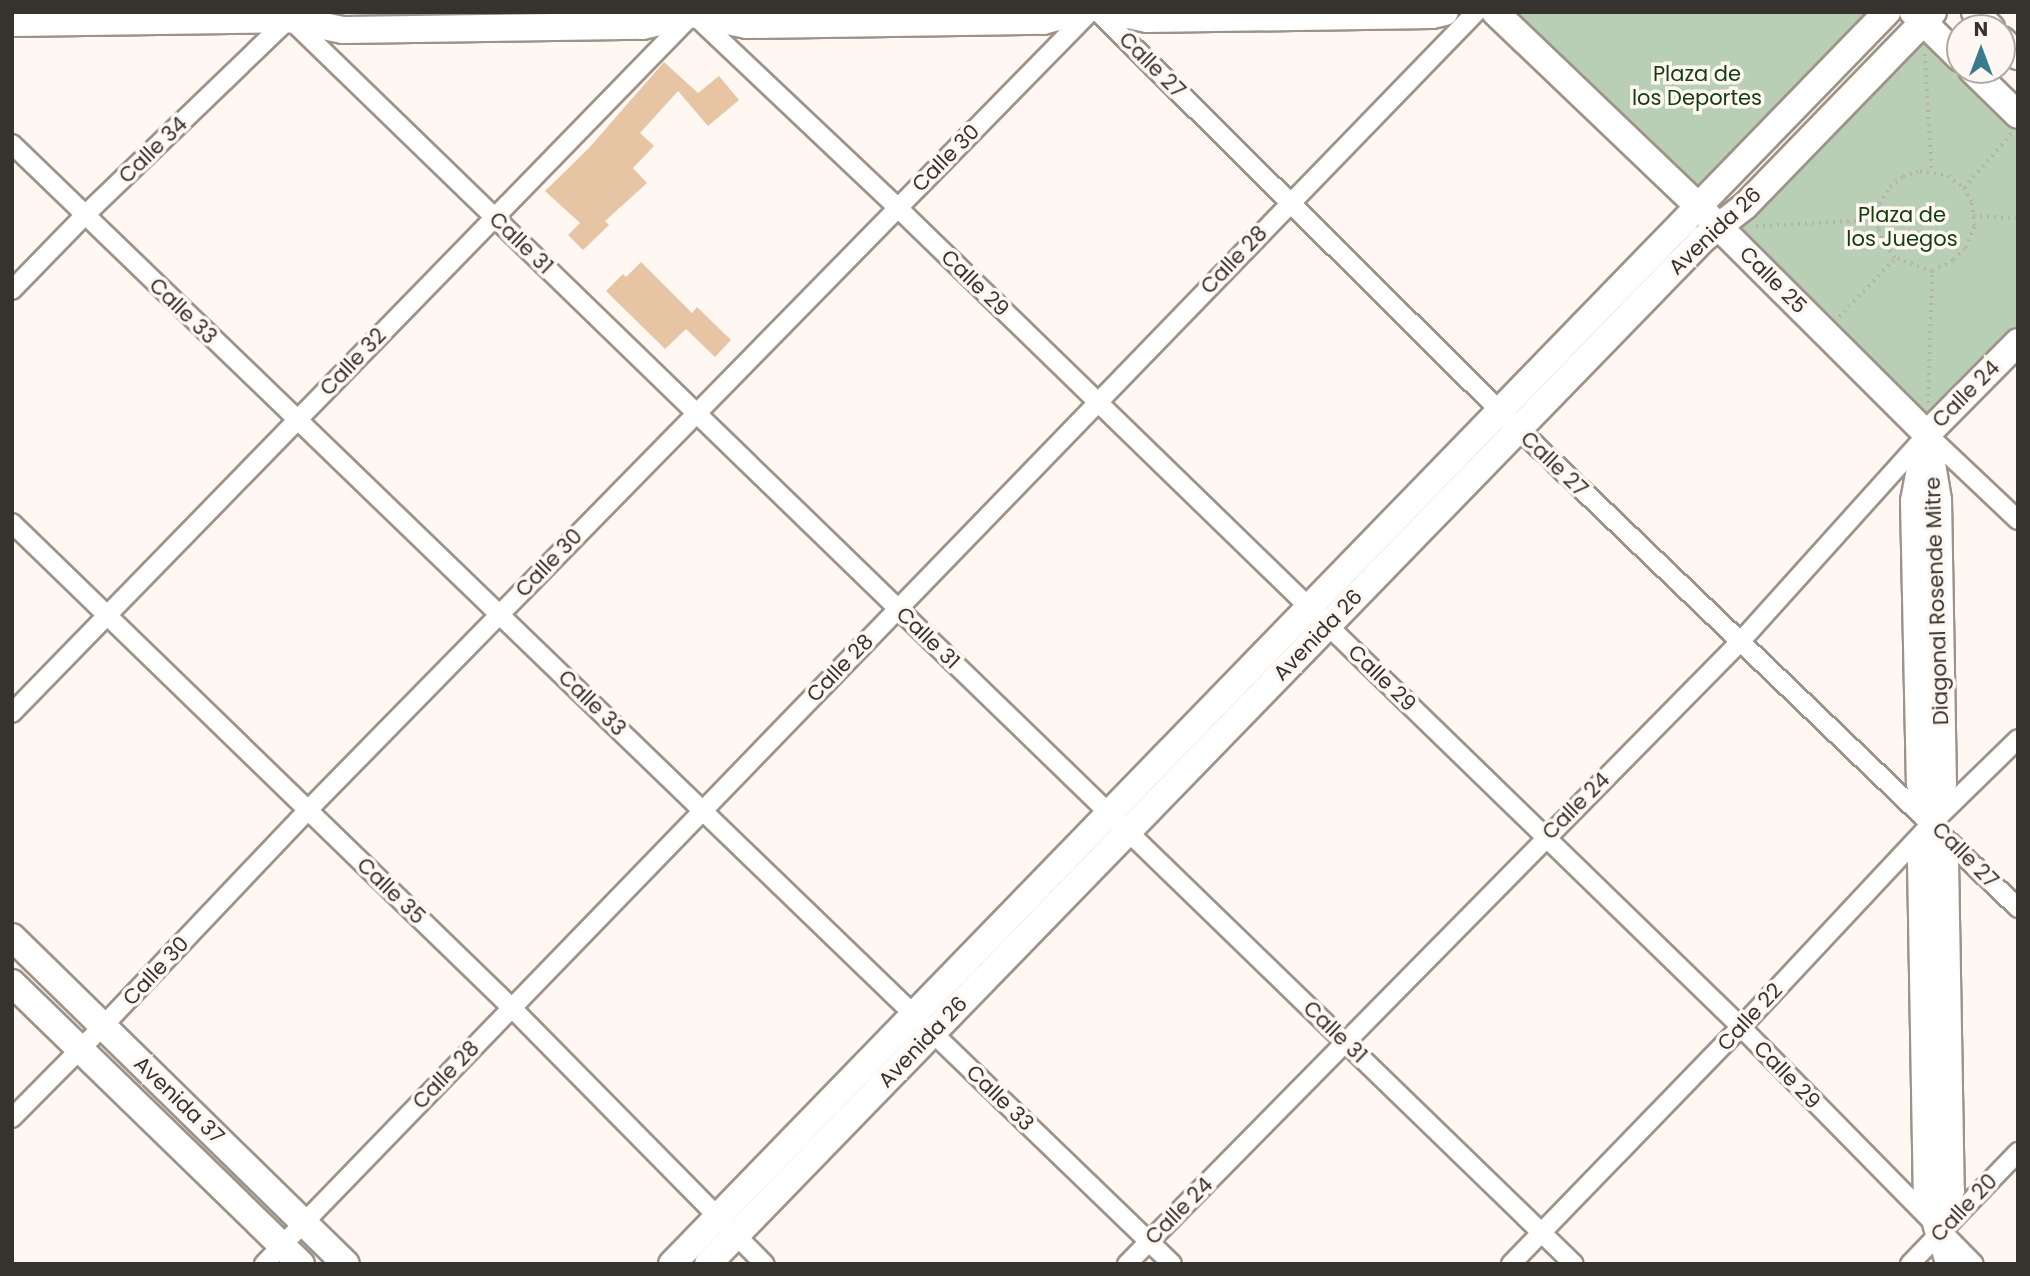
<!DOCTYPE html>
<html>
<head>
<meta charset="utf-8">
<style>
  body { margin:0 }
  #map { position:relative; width:2030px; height:1276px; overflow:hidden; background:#fff8f2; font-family:Poppins,sans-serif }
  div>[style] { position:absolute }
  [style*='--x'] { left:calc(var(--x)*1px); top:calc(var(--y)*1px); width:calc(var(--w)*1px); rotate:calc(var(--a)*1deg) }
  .green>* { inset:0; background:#b8cfb5 }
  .building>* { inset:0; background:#e7c4a3 }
  .path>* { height:3.5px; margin-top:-1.75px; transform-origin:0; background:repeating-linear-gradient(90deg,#b8b2ad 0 2px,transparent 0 7px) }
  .roads { filter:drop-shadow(2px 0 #9e9389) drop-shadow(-2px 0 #9e9389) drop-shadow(0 2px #9e9389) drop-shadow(0 -2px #9e9389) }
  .minor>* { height:18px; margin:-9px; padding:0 9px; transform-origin:9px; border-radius:9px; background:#fff }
  .secondary>* { height:26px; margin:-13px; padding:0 13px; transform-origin:13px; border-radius:13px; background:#fff }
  span { translate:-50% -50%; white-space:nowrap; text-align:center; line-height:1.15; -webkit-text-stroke:7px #fff8f2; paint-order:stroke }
  .street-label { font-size:21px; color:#36322e }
  .park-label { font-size:21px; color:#123e0e }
  .frame { position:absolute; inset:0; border:14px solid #36322e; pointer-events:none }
  .north { position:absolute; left:1946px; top:14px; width:70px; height:70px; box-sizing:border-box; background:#fff8f2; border:2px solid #afa9a4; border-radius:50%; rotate:0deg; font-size:19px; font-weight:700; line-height:28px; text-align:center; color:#36322e }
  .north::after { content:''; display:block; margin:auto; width:24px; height:32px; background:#387b8c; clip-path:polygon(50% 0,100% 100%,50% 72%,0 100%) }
</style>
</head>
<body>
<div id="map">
  <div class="green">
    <i style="clip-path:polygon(1517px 12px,1874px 12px,1699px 190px)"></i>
    <i style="clip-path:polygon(1924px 40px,2018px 132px,2018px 326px,1929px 416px,1738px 229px)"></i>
  </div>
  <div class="building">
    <i style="clip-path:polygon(664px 62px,698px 93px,719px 76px,739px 100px,708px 126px,678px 91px,640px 133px,654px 146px,633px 168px,647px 183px,605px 221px,609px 225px,583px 250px,568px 235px,580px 223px,545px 191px,589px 148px)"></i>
    <i style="clip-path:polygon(641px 262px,692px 313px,697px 307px,731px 340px,715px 357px,686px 329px,665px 349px,606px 291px,623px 274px,626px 277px)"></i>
  </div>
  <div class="path">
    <i style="--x:1925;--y:54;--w:117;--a:86.6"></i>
    <i style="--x:1920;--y:171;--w:28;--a:10"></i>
    <i style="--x:1948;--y:176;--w:20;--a:37"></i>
    <i style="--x:1964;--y:188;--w:17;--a:62"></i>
    <i style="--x:1972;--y:203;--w:24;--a:83"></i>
    <i style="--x:1975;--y:227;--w:24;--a:114"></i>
    <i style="--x:1965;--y:249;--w:17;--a:135"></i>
    <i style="--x:1953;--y:261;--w:24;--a:152"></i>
    <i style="--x:1932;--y:272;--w:40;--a:-159"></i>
    <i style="--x:1895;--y:258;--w:17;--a:-130"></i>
    <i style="--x:1884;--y:245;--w:17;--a:-111"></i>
    <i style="--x:1878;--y:229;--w:25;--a:-88"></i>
    <i style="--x:1879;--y:204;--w:20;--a:-57"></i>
    <i style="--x:1890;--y:187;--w:17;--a:-40"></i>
    <i style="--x:1903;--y:176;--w:18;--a:-16"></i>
    <i style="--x:1964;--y:188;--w:72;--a:-49"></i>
    <i style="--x:1973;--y:216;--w:45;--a:2.5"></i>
    <i style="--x:1756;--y:226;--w:121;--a:-2.8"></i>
    <i style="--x:1839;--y:317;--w:81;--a:-46.5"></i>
    <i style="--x:1928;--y:403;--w:131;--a:-88.3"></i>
  </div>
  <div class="roads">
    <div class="minor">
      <i style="--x:1098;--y:12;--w:566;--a:44.79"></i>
      <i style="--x:1500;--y:411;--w:718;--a:43.81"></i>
      <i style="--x:694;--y:15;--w:279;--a:43.4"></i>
      <i style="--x:897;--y:207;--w:1177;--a:44.17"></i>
      <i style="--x:1741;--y:1027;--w:332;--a:45.5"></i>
      <i style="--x:290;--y:19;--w:1788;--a:44.12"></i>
      <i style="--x:12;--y:144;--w:1612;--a:43.99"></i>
      <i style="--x:12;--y:290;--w:105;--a:-45.8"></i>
      <i style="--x:85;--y:215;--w:287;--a:-43.9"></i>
      <i style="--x:12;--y:523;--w:695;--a:44.13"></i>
      <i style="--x:511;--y:1007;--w:361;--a:45.4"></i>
      <i style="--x:12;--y:713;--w:974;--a:-45.75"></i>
      <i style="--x:12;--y:1118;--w:129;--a:-45.3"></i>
      <i style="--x:103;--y:1026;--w:298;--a:-46.5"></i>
      <i style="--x:308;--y:810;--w:1117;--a:-45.58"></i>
      <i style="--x:264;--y:1264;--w:1743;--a:-45.93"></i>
      <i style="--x:1127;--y:1264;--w:873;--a:-45.42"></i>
      <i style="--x:1740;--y:642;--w:280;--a:-48"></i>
      <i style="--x:1927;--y:434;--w:125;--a:43.4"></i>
      <i style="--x:1511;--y:1264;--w:330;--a:-45.9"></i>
      <i style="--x:1741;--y:1027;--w:279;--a:-46.9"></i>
      <i style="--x:1932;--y:823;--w:120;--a:-44.3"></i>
      <i style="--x:1910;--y:1264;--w:156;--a:-46"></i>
    </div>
    <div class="secondary">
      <i style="--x:1114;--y:12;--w:34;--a:12"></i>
      <i style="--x:1147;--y:19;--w:285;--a:-0.8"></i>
      <i style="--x:1432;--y:15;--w:13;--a:-13"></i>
      <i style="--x:1495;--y:12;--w:282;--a:43.7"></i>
      <i style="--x:1699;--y:207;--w:322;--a:44.9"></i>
      <i style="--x:1913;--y:12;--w:66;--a:44.4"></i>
      <i style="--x:1975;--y:12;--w:23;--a:45"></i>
      <i style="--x:12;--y:23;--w:277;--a:-0.8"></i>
      <i style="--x:289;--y:19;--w:55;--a:11.5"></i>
      <i style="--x:343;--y:30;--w:299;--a:-0.8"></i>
      <i style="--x:642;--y:26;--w:52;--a:-13.2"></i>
      <i style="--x:693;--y:14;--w:55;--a:11.5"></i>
      <i style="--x:747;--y:25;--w:296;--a:-0.8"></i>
      <i style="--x:1043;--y:21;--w:35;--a:-15"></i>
      <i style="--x:2002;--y:40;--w:23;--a:45"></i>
      <i style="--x:1972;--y:70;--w:64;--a:44.4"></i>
      <i style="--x:1927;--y:434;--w:67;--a:80.5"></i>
      <i style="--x:1938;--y:500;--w:283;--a:89"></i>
      <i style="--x:1943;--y:783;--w:41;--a:105.4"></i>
      <i style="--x:1932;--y:823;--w:39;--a:71"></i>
      <i style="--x:1945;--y:860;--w:330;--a:89"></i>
      <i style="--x:1951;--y:1190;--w:43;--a:104.7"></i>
      <i style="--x:1940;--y:1232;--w:33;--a:74"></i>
      <i style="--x:1927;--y:434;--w:129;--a:-45.3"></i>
      <i style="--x:1923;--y:453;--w:49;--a:100.6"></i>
      <i style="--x:1914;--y:501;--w:282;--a:88.8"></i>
      <i style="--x:1920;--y:783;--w:42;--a:73.3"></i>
      <i style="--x:1932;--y:823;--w:39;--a:107"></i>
      <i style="--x:1921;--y:860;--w:330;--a:89"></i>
      <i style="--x:1927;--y:1190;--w:46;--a:74.7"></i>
      <i style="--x:12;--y:937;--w:467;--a:44.4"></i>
      <i style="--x:12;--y:983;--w:403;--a:44.2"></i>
      <i style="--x:672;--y:1264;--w:1745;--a:-45.86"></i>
      <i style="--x:708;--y:1264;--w:1429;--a:-45.85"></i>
      <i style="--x:1703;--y:239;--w:53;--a:-38.2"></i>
      <i style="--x:1745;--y:206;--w:270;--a:-45.9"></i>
    </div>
  </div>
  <div class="street-label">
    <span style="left:1152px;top:65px;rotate:45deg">Calle 27</span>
    <span style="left:153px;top:150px;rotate:-44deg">Calle 34</span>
    <span style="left:946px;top:158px;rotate:-45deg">Calle 30</span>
    <span style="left:1715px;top:231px;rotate:-43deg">Avenida 26</span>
    <span style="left:521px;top:243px;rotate:44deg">Calle 31</span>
    <span style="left:1234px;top:260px;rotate:-46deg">Calle 28</span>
    <span style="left:1773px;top:280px;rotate:45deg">Calle 25</span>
    <span style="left:975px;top:283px;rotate:44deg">Calle 29</span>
    <span style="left:183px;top:311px;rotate:44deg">Calle 33</span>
    <span style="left:353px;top:362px;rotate:-46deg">Calle 32</span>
    <span style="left:1966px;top:394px;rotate:-45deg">Calle 24</span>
    <span style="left:1554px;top:464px;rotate:44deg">Calle 27</span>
    <span style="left:549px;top:563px;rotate:-46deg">Calle 30</span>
    <span style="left:1937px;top:601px;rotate:-92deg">Diagonal Rosende Mitre</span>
    <span style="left:1318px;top:635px;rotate:-46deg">Avenida 26</span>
    <span style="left:928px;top:638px;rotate:44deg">Calle 31</span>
    <span style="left:840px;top:668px;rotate:-46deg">Calle 28</span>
    <span style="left:1382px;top:678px;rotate:44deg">Calle 29</span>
    <span style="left:592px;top:703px;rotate:44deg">Calle 33</span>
    <span style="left:1576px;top:806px;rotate:-45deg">Calle 24</span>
    <span style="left:1965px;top:855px;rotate:45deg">Calle 27</span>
    <span style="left:391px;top:891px;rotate:44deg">Calle 35</span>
    <span style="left:156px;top:971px;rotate:-47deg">Calle 30</span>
    <span style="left:1750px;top:1017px;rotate:-47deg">Calle 22</span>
    <span style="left:1335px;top:1032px;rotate:44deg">Calle 31</span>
    <span style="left:923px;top:1042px;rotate:-46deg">Avenida 26</span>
    <span style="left:446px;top:1075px;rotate:-46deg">Calle 28</span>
    <span style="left:1787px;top:1075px;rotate:46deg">Calle 29</span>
    <span style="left:1000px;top:1098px;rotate:44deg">Calle 33</span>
    <span style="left:179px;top:1100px;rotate:44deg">Avenida 37</span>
    <span style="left:1964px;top:1208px;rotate:-46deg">Calle 20</span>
    <span style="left:1179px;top:1211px;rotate:-45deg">Calle 24</span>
  </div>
  <div class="park-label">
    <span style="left:1697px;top:86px">Plaza de<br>los Deportes</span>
    <span style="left:1902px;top:227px">Plaza de<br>los Juegos</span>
  </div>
  <div class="frame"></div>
  <div class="north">N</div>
</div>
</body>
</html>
